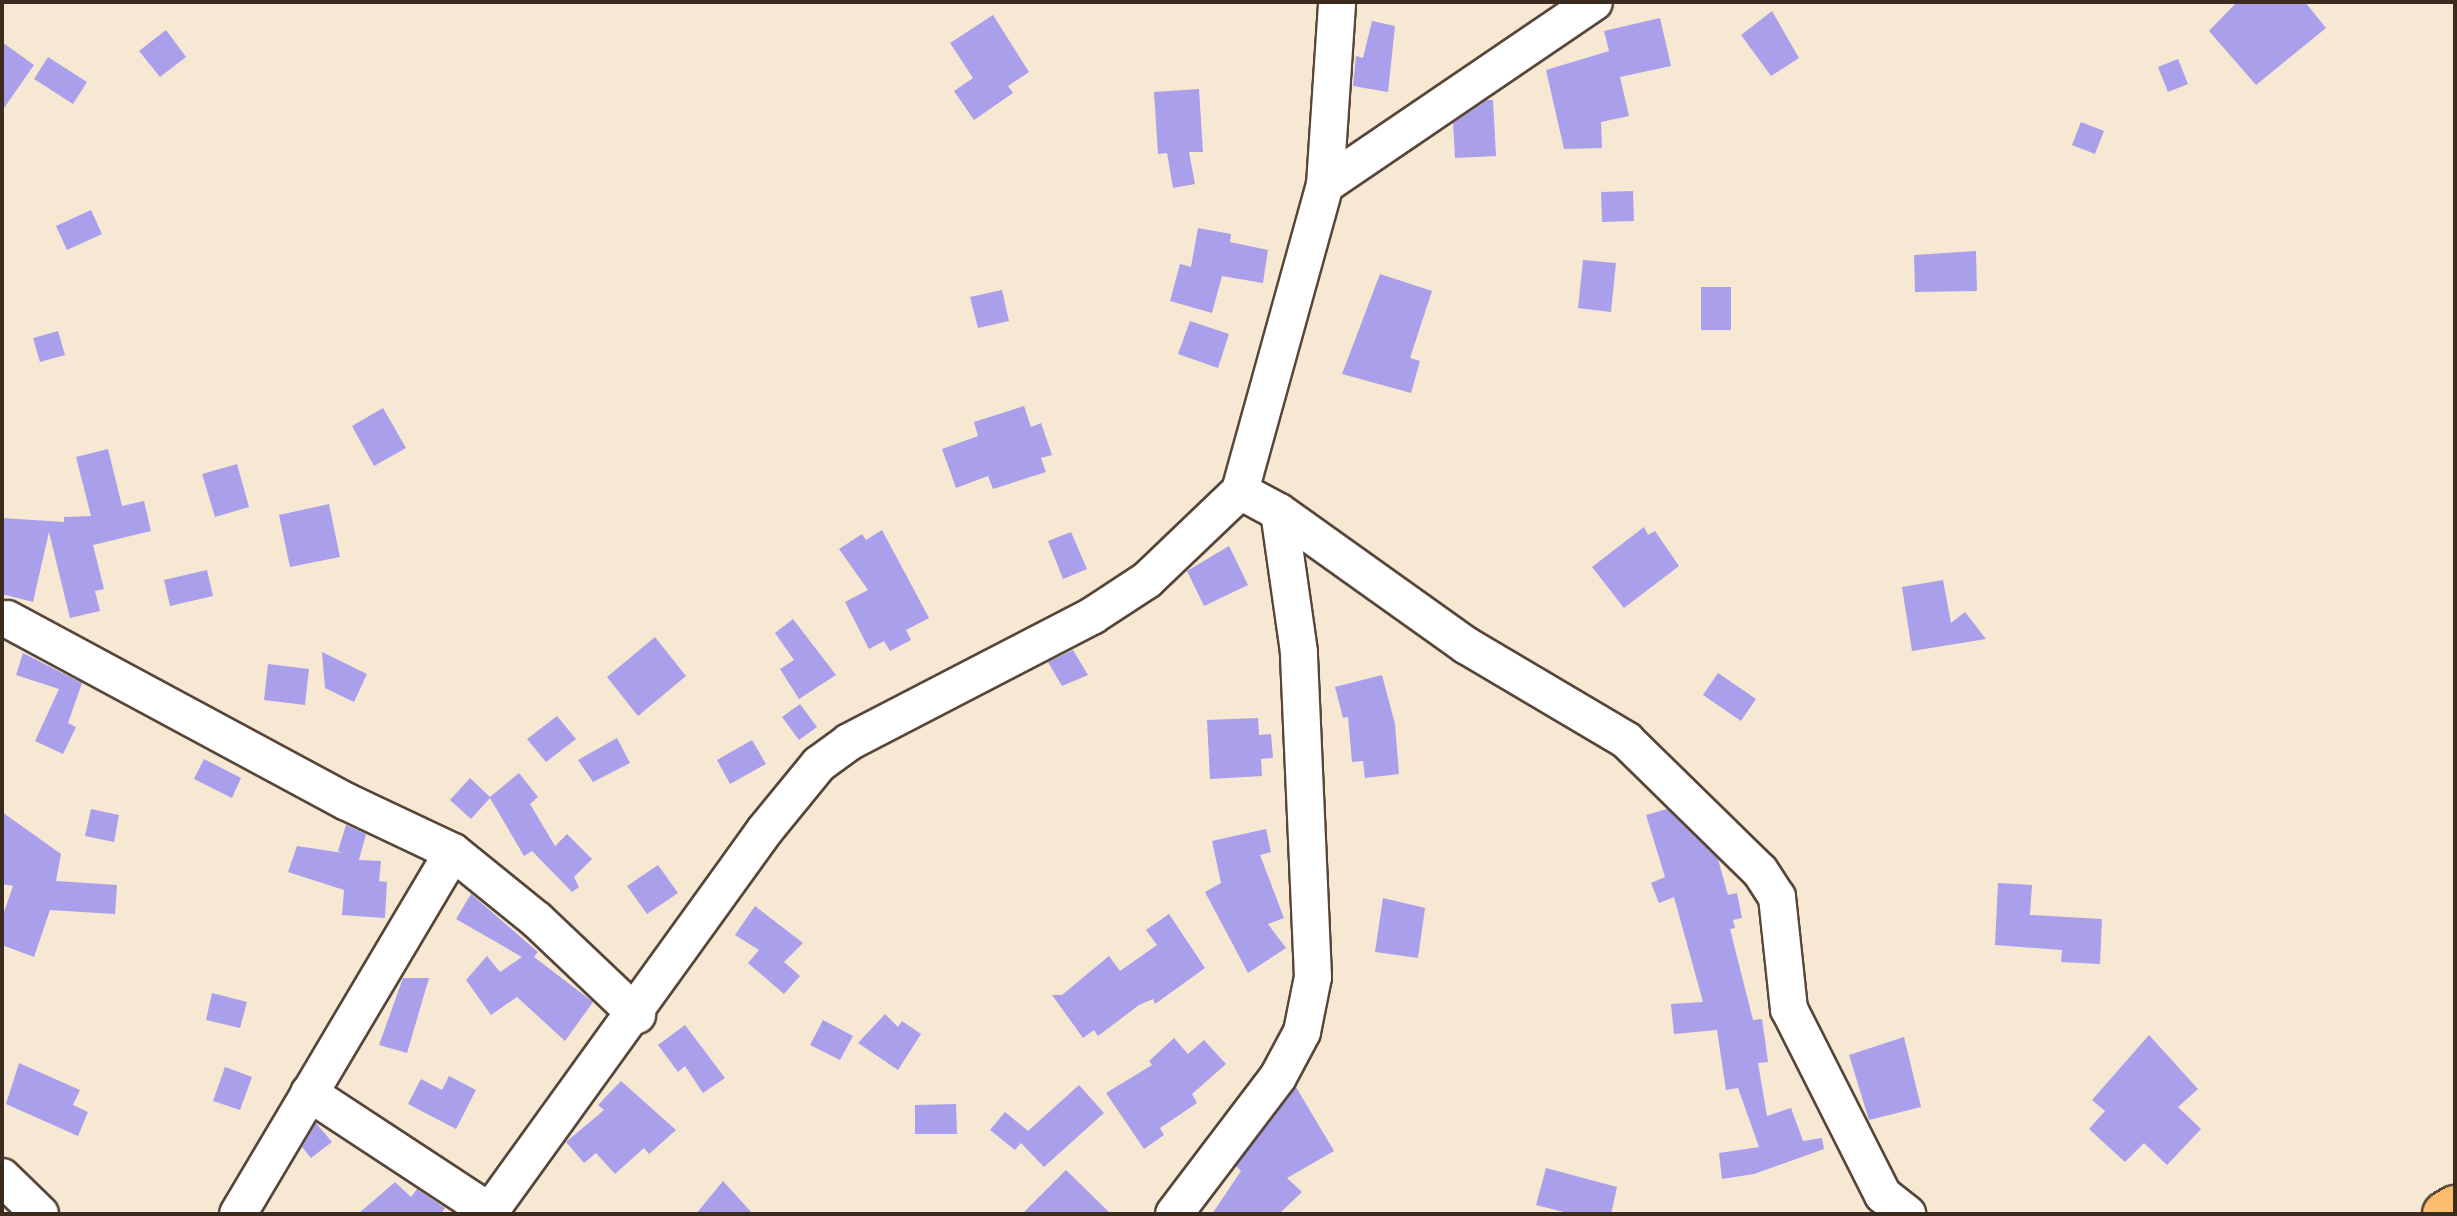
<!DOCTYPE html>
<html>
<head>
<meta charset="utf-8">
<style>
  body { margin:0 }
  #map { position:relative; width:2457px; height:1216px; overflow:hidden; background:#f7e8d3; font-family:"Sorts Mill Goudy",serif }
  div>[style] { position:absolute }
  [style*='--x'] { left:calc(var(--x)*1px); top:calc(var(--y)*1px); width:calc(var(--w)*1px); rotate:calc(var(--a)*1deg) }
  .building>* { inset:0; background:#aa9feb }
  .roads { filter:drop-shadow(2px 0 #574639) drop-shadow(-2px 0 #574639) drop-shadow(0 2px #574639) drop-shadow(0 -2px #574639) }
  .minor>* { height:36px; margin:-18px; padding:0 18px; transform-origin:18px; border-radius:18px; background:#fff }
  .highway>* { height:44px; margin:-22px; padding:0 22px; transform-origin:22px; border-radius:22px; background:#fcbd6f }
  span { translate:-50% -50%; white-space:nowrap; text-align:center; line-height:1.15; -webkit-text-stroke:6px #fbf7ec; paint-order:stroke }
  .frame { position:absolute; inset:0; border:4px solid #3b2a1e; pointer-events:none }
</style>
</head>
<body>
<div id="map">
  <div class="building">
    <i style="clip-path:polygon(2237px 2px,2305px 2px,2326px 28px,2256px 85px,2209px 31px)"></i>
    <i style="clip-path:polygon(1772px 11px,1799px 58px,1771px 76px,1741px 35px)"></i>
    <i style="clip-path:polygon(993px 15px,1029px 72px,1008px 86px,1013px 93px,974px 120px,954px 91px,973px 78px,950px 43px)"></i>
    <i style="clip-path:polygon(1660px 18px,1671px 66px,1620px 77px,1629px 116px,1601px 122px,1602px 148px,1564px 149px,1546px 70px,1609px 51px,1604px 31px)"></i>
    <i style="clip-path:polygon(1372px 21px,1395px 26px,1388px 92px,1353px 86px,1356px 56px,1363px 58px)"></i>
    <i style="clip-path:polygon(166px 30px,186px 57px,160px 77px,139px 51px)"></i>
    <i style="clip-path:polygon(2px 42px,34px 65px,2px 111px)"></i>
    <i style="clip-path:polygon(48px 57px,87px 82px,73px 104px,34px 79px)"></i>
    <i style="clip-path:polygon(2178px 59px,2188px 84px,2168px 92px,2158px 67px)"></i>
    <i style="clip-path:polygon(1199px 89px,1203px 152px,1189px 152px,1195px 184px,1173px 188px,1167px 153px,1158px 154px,1154px 92px)"></i>
    <i style="clip-path:polygon(1487px 100px,1493px 100px,1496px 156px,1455px 158px,1453px 123px)"></i>
    <i style="clip-path:polygon(2081px 122px,2104px 131px,2095px 154px,2072px 145px)"></i>
    <i style="clip-path:polygon(1633px 191px,1634px 221px,1602px 222px,1601px 192px)"></i>
    <i style="clip-path:polygon(91px 210px,102px 234px,67px 250px,56px 226px)"></i>
    <i style="clip-path:polygon(1198px 228px,1231px 234px,1230px 242px,1268px 250px,1263px 283px,1222px 276px,1212px 313px,1170px 301px,1180px 264px,1191px 267px)"></i>
    <i style="clip-path:polygon(1976px 251px,1977px 291px,1915px 292px,1914px 255px)"></i>
    <i style="clip-path:polygon(1583px 260px,1616px 263px,1611px 312px,1578px 308px)"></i>
    <i style="clip-path:polygon(1380px 274px,1432px 291px,1410px 358px,1420px 361px,1411px 393px,1342px 374px)"></i>
    <i style="clip-path:polygon(1701px 287px,1731px 287px,1731px 330px,1701px 330px)"></i>
    <i style="clip-path:polygon(1002px 290px,1009px 321px,978px 328px,970px 297px)"></i>
    <i style="clip-path:polygon(1190px 321px,1229px 334px,1218px 368px,1178px 354px)"></i>
    <i style="clip-path:polygon(58px 331px,65px 355px,40px 362px,33px 338px)"></i>
    <i style="clip-path:polygon(1024px 406px,1031px 427px,1041px 423px,1052px 455px,1041px 458px,1046px 472px,993px 489px,988px 476px,956px 488px,942px 449px,978px 436px,974px 422px)"></i>
    <i style="clip-path:polygon(383px 408px,406px 448px,374px 466px,352px 426px)"></i>
    <i style="clip-path:polygon(108px 449px,122px 506px,144px 501px,151px 531px,93px 545px,104px 589px,95px 591px,100px 611px,70px 618px,49px 532px,33px 602px,2px 594px,2px 518px,64px 522px,64px 517px,91px 516px,76px 457px)"></i>
    <i style="clip-path:polygon(237px 464px,249px 507px,215px 517px,202px 474px)"></i>
    <i style="clip-path:polygon(329px 504px,340px 557px,290px 567px,279px 515px)"></i>
    <i style="clip-path:polygon(1644px 527px,1648px 535px,1655px 531px,1679px 566px,1624px 608px,1592px 567px)"></i>
    <i style="clip-path:polygon(882px 530px,929px 618px,906px 630px,911px 640px,890px 651px,884px 641px,869px 649px,845px 602px,868px 590px,839px 549px,862px 534px,866px 540px)"></i>
    <i style="clip-path:polygon(1071px 532px,1087px 569px,1063px 579px,1048px 541px)"></i>
    <i style="clip-path:polygon(1229px 546px,1248px 585px,1204px 606px,1187px 571px)"></i>
    <i style="clip-path:polygon(207px 570px,213px 596px,170px 606px,164px 580px)"></i>
    <i style="clip-path:polygon(1943px 580px,1951px 623px,1965px 612px,1986px 639px,1912px 651px,1902px 587px)"></i>
    <i style="clip-path:polygon(793px 619px,836px 675px,799px 699px,780px 669px,794px 660px,775px 633px)"></i>
    <i style="clip-path:polygon(655px 637px,686px 676px,638px 716px,607px 677px)"></i>
    <i style="clip-path:polygon(1073px 650px,1088px 675px,1062px 686px,1048px 662px)"></i>
    <i style="clip-path:polygon(322px 652px,367px 674px,354px 702px,325px 688px)"></i>
    <i style="clip-path:polygon(23px 653px,82px 683px,68px 723px,76px 727px,63px 754px,35px 741px,59px 689px,16px 675px)"></i>
    <i style="clip-path:polygon(268px 664px,309px 669px,305px 705px,264px 700px)"></i>
    <i style="clip-path:polygon(1718px 673px,1756px 699px,1741px 721px,1703px 695px)"></i>
    <i style="clip-path:polygon(1382px 675px,1395px 724px,1399px 774px,1365px 778px,1363px 761px,1352px 762px,1348px 717px,1343px 718px,1335px 687px)"></i>
    <i style="clip-path:polygon(800px 704px,817px 727px,799px 740px,782px 717px)"></i>
    <i style="clip-path:polygon(557px 716px,576px 739px,546px 762px,527px 739px)"></i>
    <i style="clip-path:polygon(1258px 718px,1259px 735px,1271px 734px,1273px 758px,1261px 759px,1262px 776px,1210px 779px,1207px 720px)"></i>
    <i style="clip-path:polygon(617px 738px,630px 763px,593px 782px,578px 760px)"></i>
    <i style="clip-path:polygon(752px 740px,766px 764px,730px 784px,717px 760px)"></i>
    <i style="clip-path:polygon(204px 759px,241px 778px,232px 798px,194px 779px)"></i>
    <i style="clip-path:polygon(519px 773px,538px 797px,530px 804px,555px 846px,567px 834px,592px 859px,574px 877px,579px 887px,572px 892px,532px 851px,524px 856px,490px 798px,471px 819px,450px 800px,470px 778px,490px 797px)"></i>
    <i style="clip-path:polygon(91px 809px,119px 815px,114px 842px,85px 836px)"></i>
    <i style="clip-path:polygon(1667px 809px,1718px 859px,1728px 895px,1737px 893px,1742px 918px,1733px 920px,1735px 928px,1730px 929px,1753px 1020px,1762px 1019px,1768px 1062px,1758px 1063px,1767px 1116px,1791px 1108px,1803px 1141px,1822px 1138px,1824px 1149px,1754px 1174px,1722px 1179px,1719px 1153px,1759px 1147px,1738px 1088px,1726px 1090px,1717px 1030px,1674px 1034px,1671px 1004px,1703px 1002px,1674px 897px,1659px 903px,1651px 883px,1665px 877px,1646px 815px)"></i>
    <i style="clip-path:polygon(2px 812px,61px 854px,56px 881px,117px 885px,115px 914px,50px 910px,34px 957px,2px 945px,2px 918px,13px 886px,2px 884px)"></i>
    <i style="clip-path:polygon(346px 825px,366px 834px,359px 860px,381px 861px,379px 881px,387px 882px,385px 918px,342px 915px,344px 890px,288px 872px,297px 846px,343px 853px,338px 851px)"></i>
    <i style="clip-path:polygon(1266px 829px,1271px 852px,1260px 855px,1284px 918px,1268px 924px,1286px 948px,1248px 973px,1205px 892px,1221px 883px,1212px 841px)"></i>
    <i style="clip-path:polygon(658px 865px,678px 893px,647px 914px,627px 886px)"></i>
    <i style="clip-path:polygon(1998px 883px,2032px 885px,2030px 915px,2102px 919px,2100px 964px,2061px 962px,2062px 950px,1995px 945px)"></i>
    <i style="clip-path:polygon(471px 894px,538px 952px,534px 957px,593px 1002px,565px 1041px,517px 997px,491px 1015px,466px 980px,487px 956px,500px 972px,522px 957px,456px 919px)"></i>
    <i style="clip-path:polygon(1383px 898px,1425px 908px,1418px 958px,1375px 952px)"></i>
    <i style="clip-path:polygon(755px 906px,803px 943px,784px 962px,800px 976px,784px 994px,748px 963px,759px 950px,735px 935px)"></i>
    <i style="clip-path:polygon(1169px 914px,1205px 968px,1155px 1004px,1153px 999px,1139px 1005px,1098px 1036px,1094px 1030px,1083px 1038px,1052px 995px,1062px 995px,1109px 956px,1120px 971px,1157px 945px,1146px 930px)"></i>
    <i style="clip-path:polygon(403px 978px,429px 978px,407px 1053px,379px 1045px)"></i>
    <i style="clip-path:polygon(212px 993px,247px 1002px,240px 1028px,206px 1020px)"></i>
    <i style="clip-path:polygon(885px 1014px,898px 1027px,902px 1021px,921px 1034px,898px 1070px,858px 1043px)"></i>
    <i style="clip-path:polygon(823px 1020px,853px 1036px,840px 1060px,810px 1045px)"></i>
    <i style="clip-path:polygon(685px 1025px,725px 1078px,703px 1093px,685px 1066px,678px 1072px,658px 1045px)"></i>
    <i style="clip-path:polygon(2149px 1035px,2198px 1089px,2178px 1107px,2201px 1129px,2167px 1165px,2144px 1143px,2125px 1162px,2089px 1129px,2105px 1111px,2092px 1100px)"></i>
    <i style="clip-path:polygon(1904px 1037px,1921px 1107px,1869px 1120px,1849px 1055px)"></i>
    <i style="clip-path:polygon(1174px 1038px,1188px 1054px,1204px 1040px,1226px 1064px,1192px 1094px,1197px 1103px,1160px 1128px,1164px 1135px,1144px 1149px,1106px 1093px,1152px 1065px,1149px 1061px)"></i>
    <i style="clip-path:polygon(19px 1063px,80px 1090px,73px 1105px,88px 1112px,78px 1136px,6px 1104px)"></i>
    <i style="clip-path:polygon(225px 1067px,252px 1077px,240px 1110px,213px 1101px)"></i>
    <i style="clip-path:polygon(449px 1076px,476px 1090px,456px 1129px,408px 1104px,421px 1079px,442px 1090px)"></i>
    <i style="clip-path:polygon(621px 1081px,676px 1130px,649px 1154px,644px 1148px,615px 1174px,596px 1153px,584px 1163px,566px 1142px,604px 1110px,598px 1105px)"></i>
    <i style="clip-path:polygon(1079px 1085px,1104px 1113px,1044px 1167px,1021px 1143px,1015px 1150px,990px 1130px,1005px 1112px,1028px 1131px)"></i>
    <i style="clip-path:polygon(1296px 1087px,1334px 1151px,1287px 1178px,1302px 1192px,1279px 1214px,1212px 1214px,1241px 1171px,1236px 1166px)"></i>
    <i style="clip-path:polygon(956px 1104px,957px 1134px,915px 1134px,915px 1105px)"></i>
    <i style="clip-path:polygon(316px 1123px,332px 1142px,311px 1158px,302px 1147px)"></i>
    <i style="clip-path:polygon(1546px 1168px,1617px 1187px,1611px 1214px,1572px 1214px,1536px 1205px)"></i>
    <i style="clip-path:polygon(1066px 1170px,1111px 1214px,1022px 1214px)"></i>
    <i style="clip-path:polygon(723px 1181px,753px 1214px,696px 1214px)"></i>
    <i style="clip-path:polygon(395px 1182px,411px 1197px,417px 1189px,445px 1208px,441px 1214px,358px 1214px)"></i>
  </div>
  <div class="roads">
    <div class="minor">
      <i style="--x:1325;--y:185;--w:325;--a:-34.2"></i>
      <i style="--x:1240;--y:491;--w:44;--a:28.3"></i>
      <i style="--x:1279;--y:512;--w:231;--a:35.5"></i>
      <i style="--x:1467;--y:646;--w:185;--a:30.6"></i>
      <i style="--x:1626;--y:740;--w:187;--a:44.4"></i>
      <i style="--x:1760;--y:871;--w:31;--a:57"></i>
      <i style="--x:1777;--y:897;--w:113;--a:83.9"></i>
      <i style="--x:1789;--y:1009;--w:208;--a:63.2"></i>
      <i style="--x:1883;--y:1195;--w:31;--a:38"></i>
      <i style="--x:7;--y:619;--w:384;--a:28.3"></i>
      <i style="--x:345;--y:801;--w:119;--a:25.3"></i>
      <i style="--x:453;--y:852;--w:108;--a:39"></i>
      <i style="--x:537;--y:920;--w:138;--a:43.5"></i>
      <i style="--x:309;--y:1093;--w:217;--a:33.3"></i>
      <i style="--x:2;--y:1177;--w:53;--a:44.2"></i>
      <i style="--x:238;--y:1214;--w:421;--a:-59.3"></i>
      <i style="--x:488;--y:1214;--w:473;--a:-54.2"></i>
      <i style="--x:765;--y:830;--w:85;--a:-50.7"></i>
      <i style="--x:819;--y:764;--w:37;--a:-36"></i>
      <i style="--x:849;--y:742;--w:274;--a:-27.4"></i>
      <i style="--x:1092;--y:616;--w:66;--a:-33.2"></i>
      <i style="--x:1147;--y:580;--w:129;--a:-43.7"></i>
      <i style="--x:1240;--y:491;--w:318;--a:-74.5"></i>
      <i style="--x:1325;--y:185;--w:183;--a:-86.2"></i>
      <i style="--x:1174;--y:1214;--w:172;--a:-52.8"></i>
      <i style="--x:1278;--y:1077;--w:51;--a:-61.9"></i>
      <i style="--x:1302;--y:1032;--w:56;--a:-78.7"></i>
      <i style="--x:1313;--y:977;--w:325;--a:-92.5"></i>
      <i style="--x:1299;--y:652;--w:141;--a:-98.1"></i>
    </div>
    <div class="highway">
      <i style="--x:2445;--y:1214;--w:12;--a:-31"></i>
    </div>
  </div>
  <div class="frame"></div>
</div>
</body>
</html>
